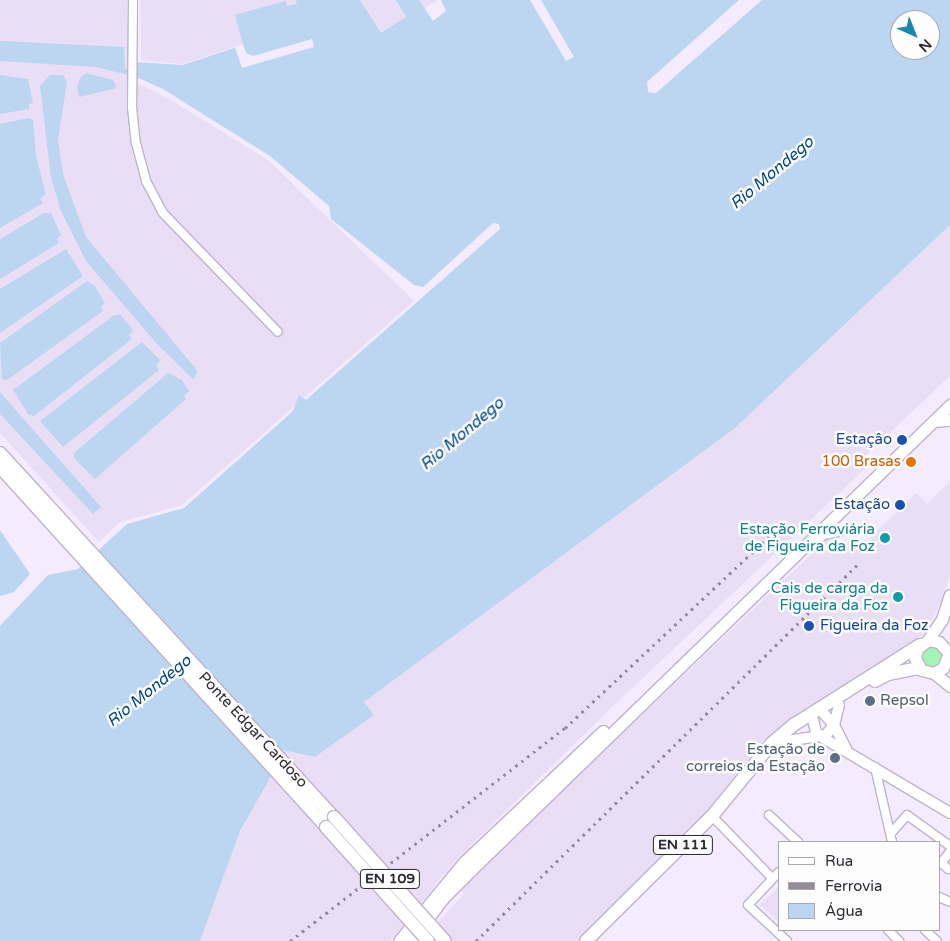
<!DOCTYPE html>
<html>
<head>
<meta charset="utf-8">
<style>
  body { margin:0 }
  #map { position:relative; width:950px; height:941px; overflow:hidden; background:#f4ebfe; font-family:"Varela Round",sans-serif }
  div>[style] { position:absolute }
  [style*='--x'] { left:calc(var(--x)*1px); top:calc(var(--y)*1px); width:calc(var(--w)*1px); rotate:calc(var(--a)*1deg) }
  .built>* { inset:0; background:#eadef7 }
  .green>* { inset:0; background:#a5f3b5 }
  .round { border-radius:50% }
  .water>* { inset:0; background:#bcd5f1 }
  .pier>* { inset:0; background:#f4ebfe }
  .roads { filter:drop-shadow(1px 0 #bfb4cb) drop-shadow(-1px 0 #bfb4cb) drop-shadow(0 1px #bfb4cb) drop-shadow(0 -1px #bfb4cb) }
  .minor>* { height:8px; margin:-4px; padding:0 4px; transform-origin:4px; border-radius:4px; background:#fff }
  .tertiary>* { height:10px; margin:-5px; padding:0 5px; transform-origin:5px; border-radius:5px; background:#fff }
  .secondary>* { height:11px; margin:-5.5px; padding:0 5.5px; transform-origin:5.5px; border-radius:5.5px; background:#fff }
  .primary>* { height:12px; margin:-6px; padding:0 6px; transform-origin:6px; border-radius:6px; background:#fff }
  .rail>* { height:2.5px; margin-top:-1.25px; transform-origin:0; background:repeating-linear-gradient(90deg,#948c9b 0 2.5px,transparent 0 7.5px) }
  .bridges { filter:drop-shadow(1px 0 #bfb4cb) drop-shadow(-1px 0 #bfb4cb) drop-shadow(0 1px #bfb4cb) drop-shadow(0 -1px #bfb4cb) }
  .primary-bridge>* { height:12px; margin:-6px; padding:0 6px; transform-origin:6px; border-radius:6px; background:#fff }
  .dots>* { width:14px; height:14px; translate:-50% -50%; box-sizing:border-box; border:2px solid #fdfdfd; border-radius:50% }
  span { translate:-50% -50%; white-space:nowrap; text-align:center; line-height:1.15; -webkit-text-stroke:5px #fdfdfd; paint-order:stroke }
  .shield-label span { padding:1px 4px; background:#fdfdfd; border:1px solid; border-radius:4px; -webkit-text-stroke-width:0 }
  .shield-label { font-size:14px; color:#2d2831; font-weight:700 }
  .transit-label { font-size:15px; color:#164399 }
  .right { translate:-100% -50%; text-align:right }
  .left { translate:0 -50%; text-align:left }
  .food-label { font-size:15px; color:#c56008 }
  .culture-label { font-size:15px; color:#0d838f }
  .service-label { font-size:15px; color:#4e5e75 }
  .street-label { font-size:15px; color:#2d2831 }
  .water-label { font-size:16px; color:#004683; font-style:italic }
  .legend { position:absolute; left:778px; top:841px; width:162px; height:90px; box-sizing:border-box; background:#fdfdfd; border:1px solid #aaa8ab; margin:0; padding:6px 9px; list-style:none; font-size:15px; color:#2d2831 }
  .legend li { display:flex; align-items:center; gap:10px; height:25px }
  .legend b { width:25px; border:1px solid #aaa8ab }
  .north { position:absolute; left:890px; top:10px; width:50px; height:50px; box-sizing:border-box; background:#fdfdfd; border:1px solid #aaa8ab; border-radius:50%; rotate:136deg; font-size:14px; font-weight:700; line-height:20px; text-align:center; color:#2d2831 }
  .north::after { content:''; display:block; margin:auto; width:18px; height:22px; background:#1888ae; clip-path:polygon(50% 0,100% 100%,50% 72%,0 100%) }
</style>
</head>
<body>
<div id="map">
  <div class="built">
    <i style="clip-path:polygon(0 0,128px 0,129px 83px,141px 85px,166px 97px,268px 160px,414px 301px,182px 505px,120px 522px,99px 542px,0 433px)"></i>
    <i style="clip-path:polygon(140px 0,438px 0,381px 35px,246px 85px,234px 47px,183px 64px,141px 60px)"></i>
    <i style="clip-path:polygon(950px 225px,950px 376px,862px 459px,868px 466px,610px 709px,456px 860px,390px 941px,200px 941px,240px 831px,269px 779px,269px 760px,278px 749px,315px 757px,374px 715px,364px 702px,735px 428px)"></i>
    <i style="clip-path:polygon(950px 481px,950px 574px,944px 595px,926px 633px,763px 740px,696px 825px,579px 941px,419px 941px,464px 894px,459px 889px,827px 539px,840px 552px,850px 542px,868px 540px,916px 493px,927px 504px)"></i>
    <i style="clip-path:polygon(779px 886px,779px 922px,760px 905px)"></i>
  </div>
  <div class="green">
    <i class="round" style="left:921px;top:647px;width:20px;height:20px"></i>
  </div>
  <div class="water">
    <i style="clip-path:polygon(evenodd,296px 0,360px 0,381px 33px,406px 17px,396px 0,419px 0,433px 21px,446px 11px,441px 0,739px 0,647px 82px,648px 92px,656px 93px,762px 0,950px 0,950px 225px,735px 428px,364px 702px,374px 715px,315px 757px,278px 749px,269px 760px,270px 778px,240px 831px,200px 941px,0 941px,0 626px,48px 575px,78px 569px,127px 524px,184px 508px,293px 411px,299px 395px,306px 400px,500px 229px,499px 224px,493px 223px,423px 287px,414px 285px,331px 219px,329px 206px,270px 156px,163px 89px,136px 77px,96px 67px,0 61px,0 41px,124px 47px,125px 69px,136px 71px,136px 62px,183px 65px,243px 45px,235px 15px,285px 1px,287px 6px,297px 4px,296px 0,900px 20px,930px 20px,930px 50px,900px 50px,900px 20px)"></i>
    <i style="clip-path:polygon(86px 73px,113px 80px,116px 86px,114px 89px,79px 97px,77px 87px,81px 77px)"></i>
    <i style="clip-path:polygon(0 75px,28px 79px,33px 103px,29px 104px,29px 109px,0 114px)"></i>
    <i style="clip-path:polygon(50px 75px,63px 75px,67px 82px,58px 140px,63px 174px,86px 237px,196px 369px,197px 374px,193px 379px,157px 344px,86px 261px,61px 211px,51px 178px,40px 86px)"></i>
    <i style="clip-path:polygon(29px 118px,33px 120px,36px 156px,46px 194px,40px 199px,43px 203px,0 228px,0 124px)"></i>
    <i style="clip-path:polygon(44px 213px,51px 213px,61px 235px,57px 239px,59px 243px,0 279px,0 239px)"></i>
    <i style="clip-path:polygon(66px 249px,83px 276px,0 333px,0 289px)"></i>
    <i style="clip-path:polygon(87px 281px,95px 286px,105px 303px,101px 306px,103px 311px,7px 380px,2px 379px,0 343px)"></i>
    <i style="clip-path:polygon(120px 314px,133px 330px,129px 335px,132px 339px,34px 416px,28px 414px,13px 390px,113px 316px)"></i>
    <i style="clip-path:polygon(142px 342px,160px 360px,156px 366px,159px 370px,63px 447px,40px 421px)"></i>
    <i style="clip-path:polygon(168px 373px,182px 380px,189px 391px,184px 396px,186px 399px,95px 479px,74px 458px,74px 453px)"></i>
    <i style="clip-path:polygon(0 392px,101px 507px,93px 514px,0 414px)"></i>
    <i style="clip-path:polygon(0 530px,30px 574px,14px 592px,0 596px)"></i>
  </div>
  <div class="pier">
    <i style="clip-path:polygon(530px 0,541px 0,574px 57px,566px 61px)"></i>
    <i style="clip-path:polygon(312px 39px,314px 47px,242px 68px,235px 47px,243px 44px,246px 53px,253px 56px)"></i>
  </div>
  <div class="roads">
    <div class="minor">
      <i style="--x:133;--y:0;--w:107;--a:90.5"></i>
      <i style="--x:132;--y:107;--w:36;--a:84"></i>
      <i style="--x:136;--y:143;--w:39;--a:75"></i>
      <i style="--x:146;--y:181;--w:36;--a:62"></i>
      <i style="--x:163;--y:213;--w:165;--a:46"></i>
      <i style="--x:817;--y:541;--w:9;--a:-41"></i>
      <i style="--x:824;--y:535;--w:16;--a:-11"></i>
      <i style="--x:875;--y:767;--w:77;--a:77.2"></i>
      <i style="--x:769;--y:815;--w:40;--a:43"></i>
      <i style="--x:712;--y:816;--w:86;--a:45.9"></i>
      <i style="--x:891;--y:833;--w:24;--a:-48"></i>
      <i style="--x:907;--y:815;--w:53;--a:35.8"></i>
      <i style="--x:948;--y:869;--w:9;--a:-139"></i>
      <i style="--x:941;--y:863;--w:14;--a:-51"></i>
      <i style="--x:779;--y:872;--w:45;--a:133.2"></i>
      <i style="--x:748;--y:905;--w:53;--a:42.7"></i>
      <i style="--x:939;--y:897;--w:12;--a:24"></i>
      <i style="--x:888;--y:930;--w:16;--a:45"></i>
      <i style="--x:925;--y:930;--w:16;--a:43"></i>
    </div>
    <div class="tertiary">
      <i style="--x:839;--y:705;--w:21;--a:104"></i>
      <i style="--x:834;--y:725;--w:27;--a:63"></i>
      <i style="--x:813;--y:720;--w:12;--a:76"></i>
      <i style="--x:816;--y:732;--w:6;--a:45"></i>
      <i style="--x:820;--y:736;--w:6;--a:-9"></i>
      <i style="--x:826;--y:735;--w:13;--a:-51"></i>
      <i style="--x:834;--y:725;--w:15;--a:-132"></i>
      <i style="--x:773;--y:743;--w:48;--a:-8.5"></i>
      <i style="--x:820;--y:736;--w:151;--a:30.6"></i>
    </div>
    <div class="secondary">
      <i style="--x:934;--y:421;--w:16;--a:-4"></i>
      <i style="--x:928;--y:640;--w:25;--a:-56"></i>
      <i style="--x:942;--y:619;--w:25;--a:-72"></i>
      <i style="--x:947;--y:651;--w:12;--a:-132"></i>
      <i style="--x:939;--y:642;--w:11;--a:-170"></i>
      <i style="--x:928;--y:640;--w:14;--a:141"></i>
      <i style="--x:917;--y:649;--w:9;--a:103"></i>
      <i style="--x:915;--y:658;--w:13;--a:63"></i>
      <i style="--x:921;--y:670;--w:13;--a:13"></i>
      <i style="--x:934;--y:673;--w:10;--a:-29"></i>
      <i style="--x:943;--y:668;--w:11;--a:-68"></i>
      <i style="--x:934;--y:673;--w:21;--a:39"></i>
      <i style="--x:399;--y:941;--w:102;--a:-50.6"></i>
      <i style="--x:464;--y:862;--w:191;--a:-43.3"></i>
      <i style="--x:411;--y:941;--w:54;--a:-53.3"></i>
      <i style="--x:443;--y:898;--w:41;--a:-45"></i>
      <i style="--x:472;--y:869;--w:666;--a:-44.15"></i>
    </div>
    <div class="primary">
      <i style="--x:0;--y:453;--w:494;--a:47.5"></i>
      <i style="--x:0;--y:467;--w:486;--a:47.8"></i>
      <i style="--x:875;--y:681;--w:15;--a:-28"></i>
      <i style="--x:888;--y:674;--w:32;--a:-11"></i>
      <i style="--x:586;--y:941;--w:177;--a:-44.8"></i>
      <i style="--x:712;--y:816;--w:94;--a:-50.6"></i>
      <i style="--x:772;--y:743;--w:30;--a:-40"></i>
      <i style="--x:795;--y:724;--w:148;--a:-32.3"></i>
    </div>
  </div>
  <div class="rail">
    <i style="--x:290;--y:941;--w:348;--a:-37.8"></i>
    <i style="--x:565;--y:728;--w:288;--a:-43.2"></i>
    <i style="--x:476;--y:941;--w:535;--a:-44.62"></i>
  </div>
  <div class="bridges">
    <div class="primary-bridge">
      <i style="--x:334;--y:817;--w:166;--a:48.2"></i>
      <i style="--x:326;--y:827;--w:153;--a:48.2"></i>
    </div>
  </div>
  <div class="dots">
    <i style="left:902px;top:440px;background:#1a4fb4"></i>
    <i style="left:911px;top:462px;background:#e8710a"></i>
    <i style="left:900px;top:505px;background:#1a4fb4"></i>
    <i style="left:885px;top:538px;background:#0f9aa8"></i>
    <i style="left:898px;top:597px;background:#0f9aa8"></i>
    <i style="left:809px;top:626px;background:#1a4fb4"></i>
    <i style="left:870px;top:701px;background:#5c6f8a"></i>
    <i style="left:835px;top:758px;background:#5c6f8a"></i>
  </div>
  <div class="shield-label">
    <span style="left:683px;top:845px">EN 111</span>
    <span style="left:390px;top:879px">EN 109</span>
  </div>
  <div class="transit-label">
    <span class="right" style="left:892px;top:440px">Estaçâo</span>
    <span class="right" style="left:890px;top:505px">Estação</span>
    <span class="left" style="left:820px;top:626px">Figueira da Foz</span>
  </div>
  <div class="food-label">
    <span class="right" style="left:901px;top:462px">100 Brasas</span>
  </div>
  <div class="culture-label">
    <span class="right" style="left:875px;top:538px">Estação Ferroviária<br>de Figueira da Foz</span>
    <span class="right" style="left:888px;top:597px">Cais de carga da<br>Figueira da Foz</span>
  </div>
  <div class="service-label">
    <span class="left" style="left:880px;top:701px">Repsol</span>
    <span class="right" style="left:825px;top:758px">Estação de<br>correios da Estação</span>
  </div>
  <div class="street-label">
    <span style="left:253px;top:730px;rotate:47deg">Ponte Edgar Cardoso</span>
  </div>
  <div class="water-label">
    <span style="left:772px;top:173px;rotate:-40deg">Rio Mondego</span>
    <span style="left:462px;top:434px;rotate:-40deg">Rio Mondego</span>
    <span style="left:149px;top:691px;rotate:-39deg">Rio Mondego</span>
  </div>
  <ul class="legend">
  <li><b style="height:6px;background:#fff"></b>Rua</li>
  <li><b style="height:6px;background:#948c9b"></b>Ferrovia</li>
  <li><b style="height:14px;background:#bcd5f1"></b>Água</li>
  </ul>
  <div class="north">N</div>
</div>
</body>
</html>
